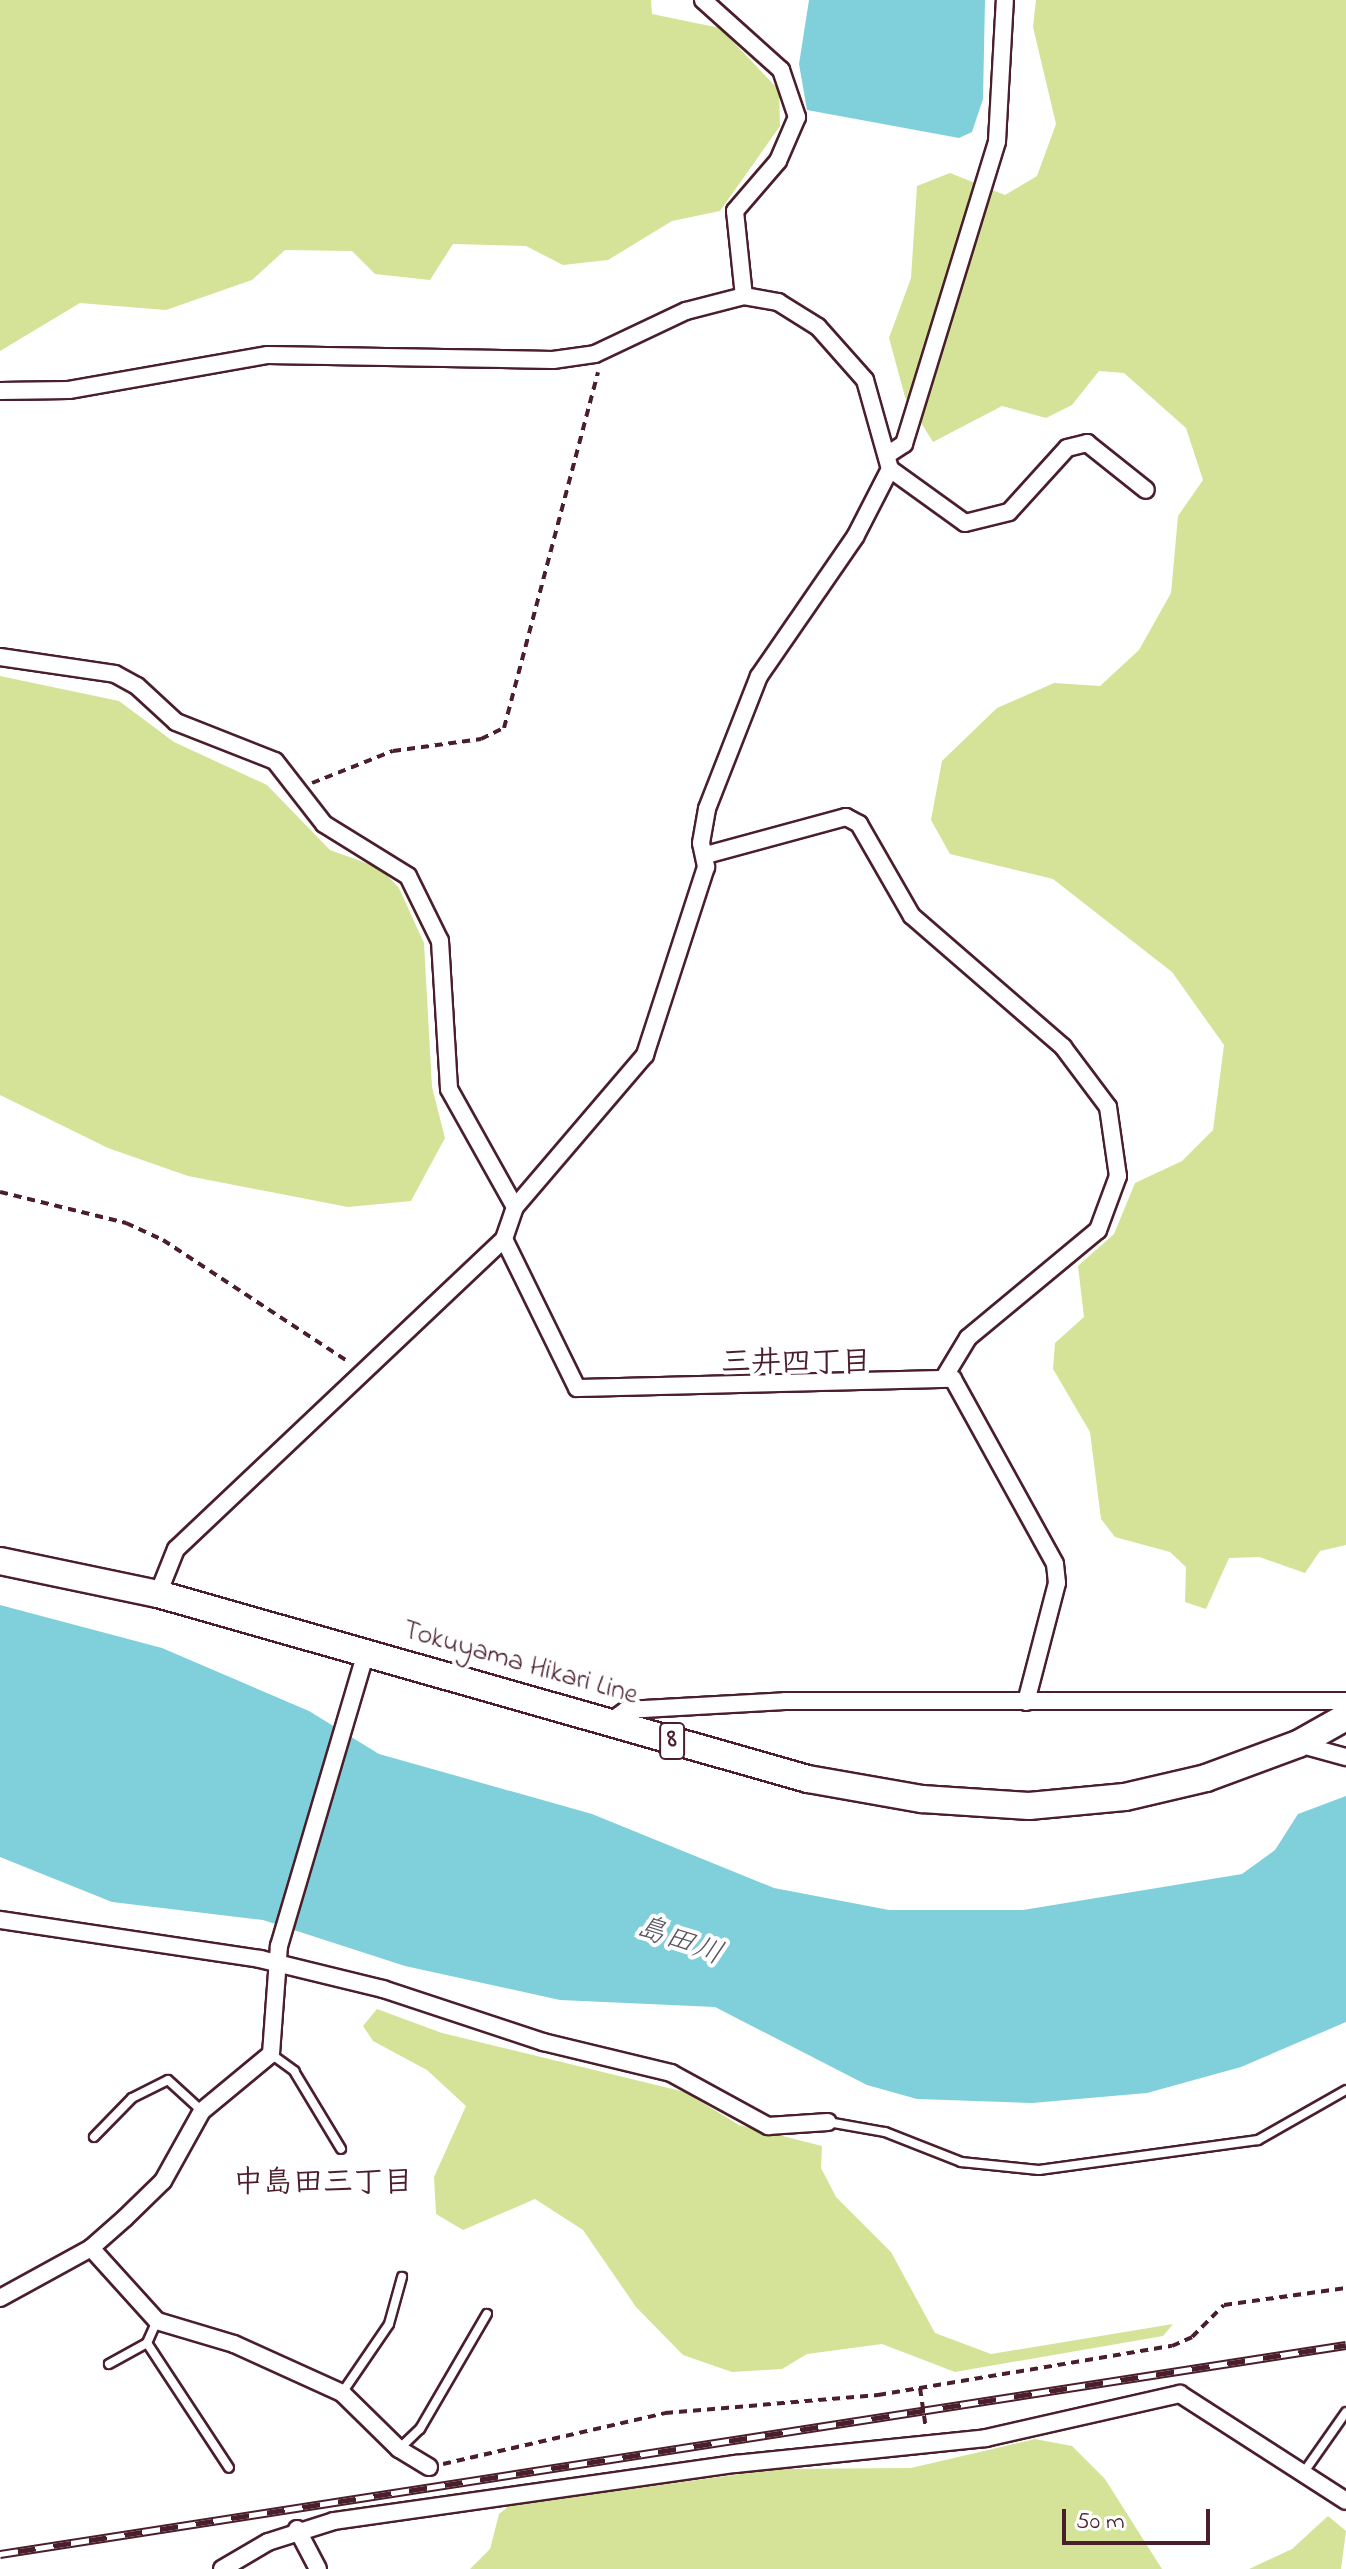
<!DOCTYPE html>
<html>
<head>
<meta charset="utf-8">
<style>
  body { margin:0 }
  #map { position:relative; width:1346px; height:2569px; overflow:hidden; background:#fff; font-family:"Indie Flower","Klee One",sans-serif }
  div>[style] { position:absolute }
  [style*='--x'] { left:calc(var(--x)*1px); top:calc(var(--y)*1px); width:calc(var(--w)*1px); rotate:calc(var(--a)*1deg) }
  .green>* { inset:0; background:#d4e397 }
  .water>* { inset:0; background:#80d0dc }
  .path>* { height:4px; margin-top:-2px; transform-origin:0; background:repeating-linear-gradient(90deg,#4a1f2b 0 8px,transparent 0 14px) }
  .roads { filter:drop-shadow(2px 0 #4a1f2b) drop-shadow(-2px 0 #4a1f2b) drop-shadow(0 2px #4a1f2b) drop-shadow(0 -2px #4a1f2b) }
  .lane>* { height:8px; margin:-4px; padding:0 4px; transform-origin:4px; border-radius:4px; background:#fff }
  .street>* { height:16px; margin:-8px; padding:0 8px; transform-origin:8px; border-radius:8px; background:#fff }
  .primary>* { height:26px; margin:-13px; padding:0 13px; transform-origin:13px; border-radius:13px; background:#fff }
  .rail>* { height:9px; margin-top:-4.5px; transform-origin:0; background:repeating-linear-gradient(90deg,#fff 0 18px,#4a1f2b 0 36px); box-sizing:border-box; border-block:2px solid #4a1f2b }
  span { translate:-50% -50%; white-space:nowrap; text-align:center; line-height:1.15; -webkit-text-stroke:8px #fff; paint-order:stroke }
  .shield-label span { padding:2px 6px; background:#fff; border:2px solid; border-radius:6px; -webkit-text-stroke-width:0 }
  .shield-label { font-size:26px; color:#4a1f2b; font-weight:700 }
  .street-label { font-size:28px; color:#4a1f2b }
  .neighbourhood-label { font-size:30px; color:#4a1f2b; font-weight:700 }
  .water-label { font-size:30px; color:#5a5460; font-style:italic }
  .scale { position:absolute; left:1062px; top:2509px; width:148px; height:36px; box-sizing:border-box; border:4px solid #4a1f2b; border-top:0; padding-left:10px; font-size:24px; line-height:28px; white-space:nowrap; color:#4a1f2b; -webkit-text-stroke:6px #fff; paint-order:stroke }
</style>
</head>
<body>
<div id="map">
  <div class="green">
    <i style="clip-path:polygon(0 0,651px 0,652px 14px,720px 28px,779px 90px,780px 126px,720px 211px,672px 221px,608px 260px,563px 265px,526px 246px,453px 244px,430px 280px,375px 274px,352px 251px,285px 250px,252px 280px,166px 310px,80px 303px,0 351px)"></i>
    <i style="clip-path:polygon(1036px 0,1346px 0,1346px 1545px,1320px 1551px,1305px 1573px,1259px 1557px,1229px 1558px,1206px 1609px,1185px 1602px,1186px 1567px,1170px 1552px,1115px 1537px,1101px 1519px,1090px 1432px,1053px 1369px,1055px 1343px,1084px 1317px,1078px 1266px,1114px 1234px,1135px 1183px,1182px 1161px,1213px 1130px,1224px 1045px,1172px 972px,1053px 879px,950px 854px,931px 820px,942px 761px,997px 708px,1054px 683px,1100px 686px,1139px 650px,1171px 593px,1178px 516px,1203px 480px,1186px 428px,1124px 373px,1099px 371px,1072px 405px,1046px 418px,1002px 406px,933px 442px,905px 397px,889px 338px,911px 278px,917px 186px,950px 173px,1005px 195px,1037px 176px,1056px 124px,1033px 27px)"></i>
    <i style="clip-path:polygon(0 676px,119px 701px,174px 742px,267px 785px,330px 850px,380px 868px,399px 888px,424px 943px,432px 1087px,445px 1138px,411px 1201px,348px 1207px,188px 1176px,108px 1148px,0 1095px)"></i>
    <i style="clip-path:polygon(377px 2009px,442px 2033px,685px 2092px,739px 2125px,822px 2146px,821px 2168px,836px 2197px,891px 2252px,935px 2333px,991px 2354px,1173px 2324px,1163px 2336px,955px 2372px,882px 2344px,807px 2354px,782px 2369px,732px 2372px,683px 2355px,636px 2307px,583px 2230px,535px 2199px,463px 2230px,436px 2214px,434px 2177px,466px 2106px,427px 2070px,373px 2041px,363px 2026px)"></i>
    <i style="clip-path:polygon(1035px 2439px,1072px 2446px,1105px 2479px,1162px 2569px,470px 2569px,490px 2549px,499px 2514px,509px 2506px,777px 2469px,911px 2468px)"></i>
    <i style="clip-path:polygon(1328px 2516px,1346px 2531px,1341px 2569px,1249px 2569px,1292px 2549px)"></i>
  </div>
  <div class="water">
    <i style="clip-path:polygon(809px 0,985px 0,983px 99px,972px 132px,959px 138px,807px 110px,799px 64px)"></i>
    <i style="clip-path:polygon(0 1605px,162px 1648px,309px 1711px,379px 1754px,592px 1814px,774px 1888px,889px 1910px,1023px 1910px,1242px 1874px,1275px 1850px,1298px 1814px,1346px 1796px,1346px 2022px,1241px 2067px,1147px 2093px,1032px 2103px,917px 2099px,867px 2085px,715px 2007px,560px 2000px,405px 1966px,263px 1920px,112px 1902px,0 1857px)"></i>
  </div>
  <div class="path">
    <i style="--x:312;--y:783;--w:87;--a:-21.6"></i>
    <i style="--x:393;--y:751;--w:89;--a:-7.8"></i>
    <i style="--x:481;--y:739;--w:25;--a:-26"></i>
    <i style="--x:504;--y:728;--w:368;--a:-75.2"></i>
    <i style="--x:0;--y:1192;--w:130;--a:13.8"></i>
    <i style="--x:126;--y:1223;--w:41;--a:24.7"></i>
    <i style="--x:163;--y:1240;--w:222;--a:33.3"></i>
    <i style="--x:920;--y:2388;--w:41;--a:81.7"></i>
    <i style="--x:443;--y:2464;--w:228;--a:-12.9"></i>
    <i style="--x:665;--y:2413;--w:214;--a:-4.8"></i>
    <i style="--x:878;--y:2395;--w:298;--a:-9.5"></i>
    <i style="--x:1172;--y:2346;--w:22;--a:-24"></i>
    <i style="--x:1192;--y:2337;--w:45;--a:-45"></i>
    <i style="--x:1224;--y:2305;--w:123;--a:-7.9"></i>
  </div>
  <div class="roads">
    <div class="lane">
      <i style="--x:271;--y:2054;--w:29;--a:36"></i>
      <i style="--x:294;--y:2071;--w:91;--a:58.9"></i>
      <i style="--x:828;--y:2122;--w:58;--a:10"></i>
      <i style="--x:885;--y:2132;--w:82;--a:21.5"></i>
      <i style="--x:961;--y:2162;--w:78;--a:5.9"></i>
      <i style="--x:1039;--y:2170;--w:221;--a:-7.8"></i>
      <i style="--x:1258;--y:2140;--w:101;--a:-29.6"></i>
      <i style="--x:94;--y:2137;--w:54;--a:-45.7"></i>
      <i style="--x:132;--y:2098;--w:40;--a:-26.6"></i>
      <i style="--x:168;--y:2080;--w:46;--a:42.4"></i>
      <i style="--x:147;--y:2343;--w:149;--a:56.7"></i>
      <i style="--x:109;--y:2364;--w:43;--a:-28.9"></i>
      <i style="--x:147;--y:2343;--w:24;--a:-66"></i>
      <i style="--x:342;--y:2393;--w:83;--a:-55.7"></i>
      <i style="--x:389;--y:2324;--w:49;--a:-74.5"></i>
      <i style="--x:400;--y:2448;--w:28;--a:-44"></i>
      <i style="--x:420;--y:2429;--w:133;--a:-59.8"></i>
      <i style="--x:1304;--y:2472;--w:73;--a:-55"></i>
    </div>
    <div class="street">
      <i style="--x:703;--y:0;--w:105;--a:41.9"></i>
      <i style="--x:781;--y:70;--w:50;--a:71.2"></i>
      <i style="--x:797;--y:117;--w:48;--a:113.4"></i>
      <i style="--x:778;--y:161;--w:66;--a:130.7"></i>
      <i style="--x:735;--y:211;--w:85;--a:84"></i>
      <i style="--x:0;--y:391;--w:69;--a:-0.8"></i>
      <i style="--x:69;--y:390;--w:202;--a:-10"></i>
      <i style="--x:268;--y:355;--w:285;--a:1"></i>
      <i style="--x:553;--y:360;--w:42;--a:-8.1"></i>
      <i style="--x:595;--y:354;--w:101;--a:-25.3"></i>
      <i style="--x:686;--y:311;--w:60;--a:-14.5"></i>
      <i style="--x:744;--y:296;--w:35;--a:10"></i>
      <i style="--x:778;--y:302;--w:47;--a:32"></i>
      <i style="--x:818;--y:327;--w:71;--a:48.4"></i>
      <i style="--x:865;--y:380;--w:92;--a:74.3"></i>
      <i style="--x:890;--y:469;--w:76;--a:117.2"></i>
      <i style="--x:855;--y:537;--w:169;--a:124.6"></i>
      <i style="--x:759;--y:676;--w:143;--a:111.4"></i>
      <i style="--x:707;--y:809;--w:35;--a:100"></i>
      <i style="--x:701;--y:843;--w:25;--a:78"></i>
      <i style="--x:706;--y:867;--w:198;--a:108"></i>
      <i style="--x:645;--y:1055;--w:200;--a:130.5"></i>
      <i style="--x:890;--y:453;--w:17;--a:-33"></i>
      <i style="--x:904;--y:444;--w:317;--a:-72.9"></i>
      <i style="--x:997;--y:141;--w:141;--a:-86.8"></i>
      <i style="--x:890;--y:469;--w:92;--a:35.8"></i>
      <i style="--x:965;--y:523;--w:45;--a:-14"></i>
      <i style="--x:1009;--y:512;--w:86;--a:-47.8"></i>
      <i style="--x:1067;--y:448;--w:21;--a:-14"></i>
      <i style="--x:1087;--y:443;--w:75;--a:38.5"></i>
      <i style="--x:0;--y:657;--w:116;--a:8.4"></i>
      <i style="--x:115;--y:674;--w:25;--a:29"></i>
      <i style="--x:137;--y:686;--w:53;--a:42.7"></i>
      <i style="--x:176;--y:722;--w:106;--a:21.5"></i>
      <i style="--x:275;--y:761;--w:80;--a:52.1"></i>
      <i style="--x:324;--y:824;--w:99;--a:31.8"></i>
      <i style="--x:408;--y:876;--w:72;--a:63.8"></i>
      <i style="--x:440;--y:941;--w:148;--a:86.5"></i>
      <i style="--x:449;--y:1089;--w:135;--a:60.8"></i>
      <i style="--x:515;--y:1207;--w:34;--a:109"></i>
      <i style="--x:504;--y:1239;--w:451;--a:136.6"></i>
      <i style="--x:176;--y:1549;--w:48;--a:111.8"></i>
      <i style="--x:706;--y:855;--w:145;--a:-15.2"></i>
      <i style="--x:846;--y:817;--w:15;--a:28"></i>
      <i style="--x:859;--y:824;--w:106;--a:60.1"></i>
      <i style="--x:912;--y:916;--w:200;--a:40.9"></i>
      <i style="--x:1063;--y:1047;--w:75;--a:53.1"></i>
      <i style="--x:1108;--y:1107;--w:70;--a:81.8"></i>
      <i style="--x:1118;--y:1176;--w:58;--a:110.3"></i>
      <i style="--x:1098;--y:1230;--w:169;--a:140.3"></i>
      <i style="--x:968;--y:1338;--w:44;--a:121.2"></i>
      <i style="--x:504;--y:1239;--w:166;--a:63.9"></i>
      <i style="--x:577;--y:1388;--w:376;--a:-1.4"></i>
      <i style="--x:953;--y:1379;--w:211;--a:61.1"></i>
      <i style="--x:1055;--y:1564;--w:19;--a:84"></i>
      <i style="--x:1057;--y:1583;--w:123;--a:104.6"></i>
      <i style="--x:607;--y:1724;--w:24;--a:-36"></i>
      <i style="--x:626;--y:1710;--w:159;--a:-3.2"></i>
      <i style="--x:785;--y:1701;--w:561;--a:0"></i>
      <i style="--x:1298;--y:1744;--w:50;--a:15.2"></i>
      <i style="--x:0;--y:1920;--w:263;--a:8.5"></i>
      <i style="--x:260;--y:1959;--w:127;--a:13.7"></i>
      <i style="--x:383;--y:1989;--w:169;--a:18.3"></i>
      <i style="--x:543;--y:2042;--w:132;--a:13.6"></i>
      <i style="--x:671;--y:2073;--w:111;--a:28.7"></i>
      <i style="--x:768;--y:2126;--w:60;--a:-3.8"></i>
      <i style="--x:91;--y:2248;--w:98;--a:47.9"></i>
      <i style="--x:157;--y:2321;--w:80;--a:16.6"></i>
      <i style="--x:234;--y:2344;--w:119;--a:24.4"></i>
      <i style="--x:342;--y:2393;--w:80;--a:44.5"></i>
      <i style="--x:399;--y:2449;--w:35;--a:31"></i>
      <i style="--x:0;--y:2298;--w:104;--a:-28.8"></i>
      <i style="--x:91;--y:2248;--w:45;--a:-41.4"></i>
      <i style="--x:125;--y:2218;--w:53;--a:-44.2"></i>
      <i style="--x:163;--y:2181;--w:80;--a:-60.9"></i>
      <i style="--x:202;--y:2111;--w:89;--a:-39.6"></i>
      <i style="--x:271;--y:2054;--w:108;--a:-85.8"></i>
      <i style="--x:279;--y:1946;--w:307;--a:-73.5"></i>
      <i style="--x:297;--y:2529;--w:45;--a:62.3"></i>
      <i style="--x:222;--y:2569;--w:53;--a:-30.4"></i>
      <i style="--x:268;--y:2542;--w:69;--a:-17.7"></i>
      <i style="--x:334;--y:2521;--w:406;--a:-8.1"></i>
      <i style="--x:736;--y:2464;--w:251;--a:-5.9"></i>
      <i style="--x:986;--y:2438;--w:199;--a:-12.8"></i>
      <i style="--x:1180;--y:2394;--w:197;--a:32.8"></i>
    </div>
    <div class="primary">
      <i style="--x:0;--y:1561;--w:161;--a:11.8"></i>
      <i style="--x:158;--y:1594;--w:676;--a:15.89"></i>
      <i style="--x:808;--y:1779;--w:116;--a:10"></i>
      <i style="--x:922;--y:1799;--w:107;--a:3.7"></i>
      <i style="--x:1029;--y:1806;--w:96;--a:-5.4"></i>
      <i style="--x:1125;--y:1797;--w:83;--a:-13.2"></i>
      <i style="--x:1206;--y:1778;--w:98;--a:-20.3"></i>
      <i style="--x:1298;--y:1744;--w:55;--a:-29.4"></i>
    </div>
  </div>
  <div class="rail">
    <i style="--x:0;--y:2554;--w:1362;--a:-8.83"></i>
  </div>
  <div class="shield-label">
    <span style="left:672px;top:1741px">8</span>
  </div>
  <div class="street-label">
    <span style="left:520px;top:1664px;rotate:16deg">Tokuyama Hikari Line</span>
  </div>
  <div class="neighbourhood-label">
    <span style="left:796px;top:1364px">三井四丁目</span>
    <span style="left:323px;top:2184px">中島田三丁目</span>
  </div>
  <div class="water-label">
    <span style="left:679px;top:1942px;rotate:20deg">島田川</span>
  </div>
  <div class="scale">50 m</div>
</div>
</body>
</html>
